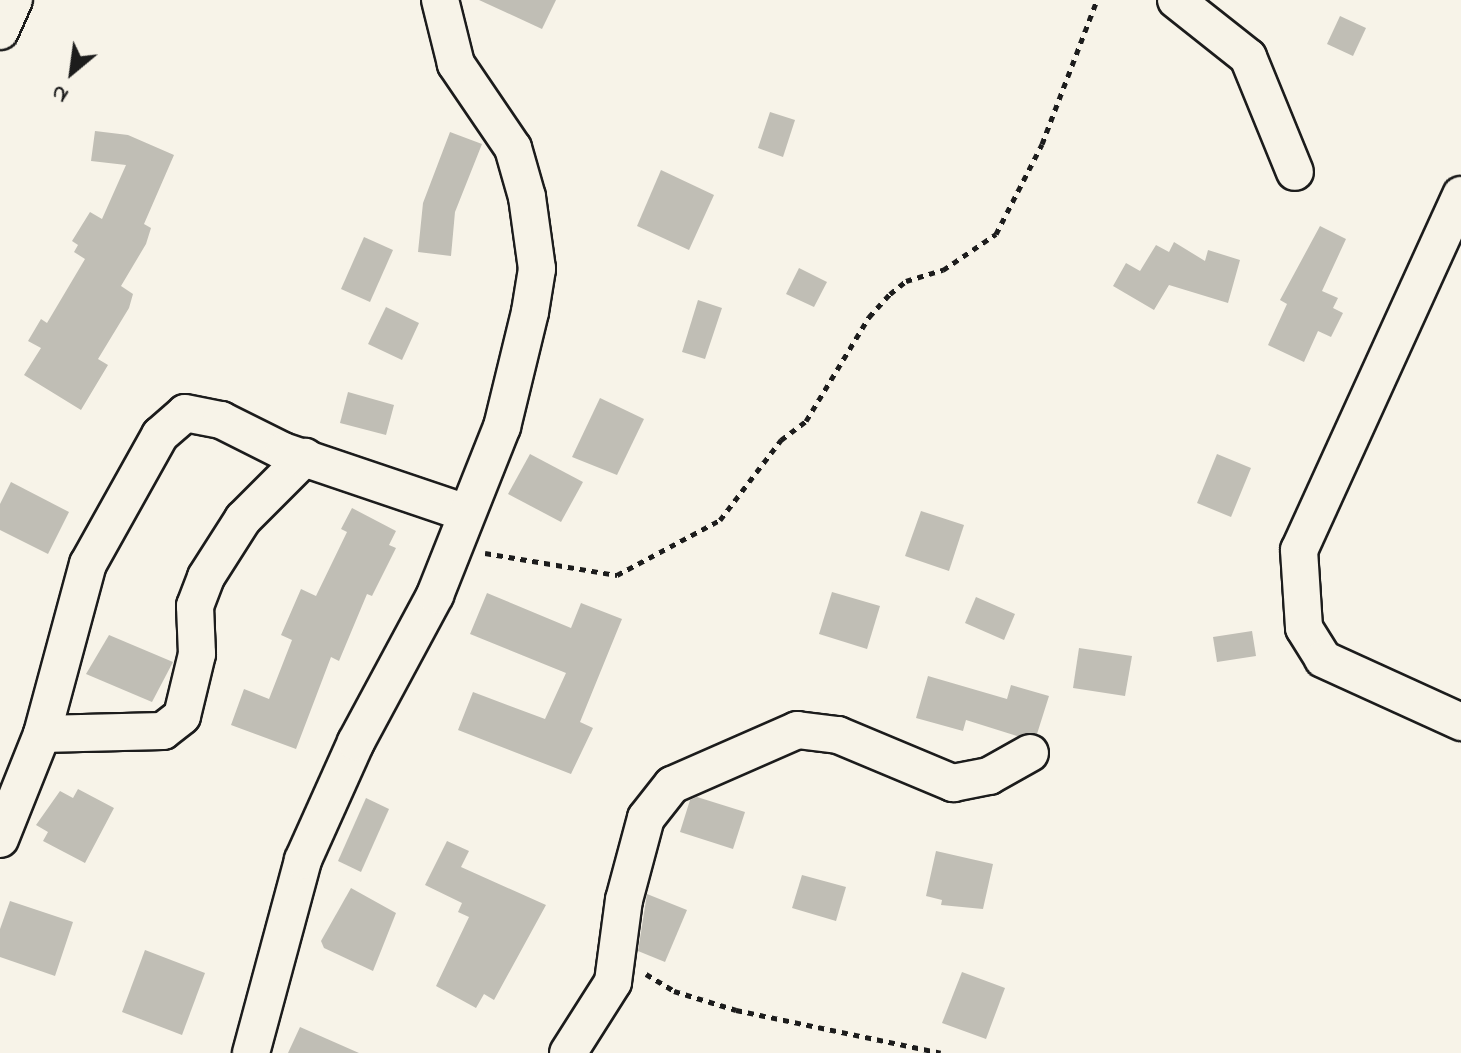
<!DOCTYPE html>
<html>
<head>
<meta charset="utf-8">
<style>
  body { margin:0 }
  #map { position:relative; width:1461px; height:1053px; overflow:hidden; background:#f7f3e8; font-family:"Indie Flower",sans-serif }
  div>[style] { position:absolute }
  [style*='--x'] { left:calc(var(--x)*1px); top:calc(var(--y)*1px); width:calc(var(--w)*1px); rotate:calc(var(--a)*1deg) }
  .building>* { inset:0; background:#c0beb5 }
  .path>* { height:5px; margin-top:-2.5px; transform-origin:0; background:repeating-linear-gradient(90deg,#1c1c1c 0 6px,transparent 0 12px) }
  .roads { filter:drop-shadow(2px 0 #1c1c1c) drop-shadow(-2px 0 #1c1c1c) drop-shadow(0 2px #1c1c1c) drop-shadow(0 -2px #1c1c1c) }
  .minor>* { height:36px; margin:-18px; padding:0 18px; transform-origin:18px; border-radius:18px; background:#f7f3e8 }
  span { translate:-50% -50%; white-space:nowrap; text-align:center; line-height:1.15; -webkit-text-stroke:7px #f7f3e8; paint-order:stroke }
  .north { position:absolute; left:32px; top:32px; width:80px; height:80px; -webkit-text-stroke:6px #f7f3e8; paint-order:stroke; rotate:209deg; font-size:22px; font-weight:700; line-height:32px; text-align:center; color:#1c1c1c }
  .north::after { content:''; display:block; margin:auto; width:28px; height:36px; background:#1c1c1c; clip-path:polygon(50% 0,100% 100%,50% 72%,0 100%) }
</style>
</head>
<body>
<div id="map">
  <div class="building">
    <i style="clip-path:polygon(479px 0,556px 0,542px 29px)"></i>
    <i style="clip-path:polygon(1340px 16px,1366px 28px,1353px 56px,1327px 44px)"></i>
    <i style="clip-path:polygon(770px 112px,795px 120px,783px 157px,758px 148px)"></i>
    <i style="clip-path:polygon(95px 131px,128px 135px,174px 155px,144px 224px,151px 228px,146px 244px,121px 286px,133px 294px,129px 308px,98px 359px,108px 365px,81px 410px,24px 375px,41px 348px,28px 341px,41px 319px,47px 323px,85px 259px,74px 252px,78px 245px,72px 241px,90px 212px,102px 219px,126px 165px,91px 161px)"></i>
    <i style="clip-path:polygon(450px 132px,482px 144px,455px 212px,451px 256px,418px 252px,423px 203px)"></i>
    <i style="clip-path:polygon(661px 170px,714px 195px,689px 250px,637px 226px)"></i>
    <i style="clip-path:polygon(1320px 226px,1346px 239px,1322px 291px,1338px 298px,1333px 308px,1343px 313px,1331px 337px,1318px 331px,1304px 362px,1268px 345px,1287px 304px,1280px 300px)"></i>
    <i style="clip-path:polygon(364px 237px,393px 250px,370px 302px,341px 289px)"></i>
    <i style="clip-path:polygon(1174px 242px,1205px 261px,1208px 250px,1240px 260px,1228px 303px,1169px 285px,1154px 310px,1113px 286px,1126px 263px,1140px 271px,1156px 245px,1169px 252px)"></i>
    <i style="clip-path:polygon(799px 268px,827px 282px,814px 307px,786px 294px)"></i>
    <i style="clip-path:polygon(698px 300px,722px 308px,705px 359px,682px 352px)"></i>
    <i style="clip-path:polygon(386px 307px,419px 323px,402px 360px,368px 344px)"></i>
    <i style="clip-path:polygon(348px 392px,394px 405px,386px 435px,340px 423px)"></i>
    <i style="clip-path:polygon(600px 398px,644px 419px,617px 475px,572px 457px)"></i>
    <i style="clip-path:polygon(530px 454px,583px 482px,561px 522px,508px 494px)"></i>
    <i style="clip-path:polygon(1217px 454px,1251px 468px,1231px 517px,1197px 503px)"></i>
    <i style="clip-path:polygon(11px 482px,69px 512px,48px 554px,0 530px,0 504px)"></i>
    <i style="clip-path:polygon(352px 508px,396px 531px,389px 545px,396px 548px,372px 596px,367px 594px,339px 661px,331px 657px,296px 749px,231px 725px,244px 689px,269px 699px,292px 640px,281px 635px,301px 589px,316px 596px,347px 532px,341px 529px)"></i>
    <i style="clip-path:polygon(921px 511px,964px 525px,949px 571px,905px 556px)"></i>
    <i style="clip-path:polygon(832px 592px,880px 606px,867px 649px,819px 634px)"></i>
    <i style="clip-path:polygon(487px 593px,571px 628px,581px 603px,622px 619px,580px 722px,593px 728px,571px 774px,458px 730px,473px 692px,545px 719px,566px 673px,470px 634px)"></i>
    <i style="clip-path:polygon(976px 597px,1015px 614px,1004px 640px,965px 623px)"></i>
    <i style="clip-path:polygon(1252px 631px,1256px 656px,1217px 662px,1213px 637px)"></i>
    <i style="clip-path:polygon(109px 635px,173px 662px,152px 702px,86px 674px)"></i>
    <i style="clip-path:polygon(1079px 648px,1132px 656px,1125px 696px,1073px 688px)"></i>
    <i style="clip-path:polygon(928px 676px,1007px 699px,1011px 685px,1049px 696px,1037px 734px,1017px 736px,966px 720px,963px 731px,916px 718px)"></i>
    <i style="clip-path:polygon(78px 789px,114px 808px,85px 863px,43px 841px,48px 832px,36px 825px,60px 791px,73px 798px)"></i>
    <i style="clip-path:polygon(697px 797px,745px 812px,733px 849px,680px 832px,690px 800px)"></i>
    <i style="clip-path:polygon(366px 798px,389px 809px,361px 872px,338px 861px)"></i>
    <i style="clip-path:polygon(447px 841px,469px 851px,461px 867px,546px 905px,494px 1000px,484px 994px,476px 1008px,436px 986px,469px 917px,458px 912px,462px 903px,425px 885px)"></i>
    <i style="clip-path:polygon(936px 851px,993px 864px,983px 909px,941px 905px,942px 900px,926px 896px)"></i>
    <i style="clip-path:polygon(802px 875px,846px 887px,836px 921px,792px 908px)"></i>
    <i style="clip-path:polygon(351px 888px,396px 913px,373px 971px,324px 948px,321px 941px)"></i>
    <i style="clip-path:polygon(647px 894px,687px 910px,665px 962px,638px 951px)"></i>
    <i style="clip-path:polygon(10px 901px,73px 922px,55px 976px,0 957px,0 929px)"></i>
    <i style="clip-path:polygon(145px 950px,205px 973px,182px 1035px,122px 1012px)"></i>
    <i style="clip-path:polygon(962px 972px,1005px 988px,986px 1039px,942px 1023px)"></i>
    <i style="clip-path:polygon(300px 1027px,359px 1053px,288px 1053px)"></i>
  </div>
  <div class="path">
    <i style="--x:485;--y:553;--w:134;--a:9.5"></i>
    <i style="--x:617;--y:575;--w:117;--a:-28.1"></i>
    <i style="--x:720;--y:520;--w:101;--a:-52.7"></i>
    <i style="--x:781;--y:440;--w:31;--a:-37"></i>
    <i style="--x:806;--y:421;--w:122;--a:-58.8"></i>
    <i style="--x:869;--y:317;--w:31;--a:-48"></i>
    <i style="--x:890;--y:294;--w:21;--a:-39"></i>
    <i style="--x:906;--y:281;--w:39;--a:-17"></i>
    <i style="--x:943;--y:270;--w:64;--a:-34.2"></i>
    <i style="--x:996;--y:234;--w:101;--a:-62.9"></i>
    <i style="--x:1042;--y:144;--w:154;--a:-69.1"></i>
    <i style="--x:646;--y:974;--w:33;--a:31"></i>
    <i style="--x:674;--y:991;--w:65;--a:17"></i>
    <i style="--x:736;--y:1010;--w:209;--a:11.8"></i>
  </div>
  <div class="roads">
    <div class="minor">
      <i style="--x:1176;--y:0;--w:92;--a:38.4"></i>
      <i style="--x:1248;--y:57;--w:124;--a:67.8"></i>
      <i style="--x:0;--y:31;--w:34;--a:-66"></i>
      <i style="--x:1461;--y:195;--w:390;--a:114.5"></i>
      <i style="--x:1299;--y:550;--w:78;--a:86.3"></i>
      <i style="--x:1304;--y:628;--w:36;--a:58"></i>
      <i style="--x:1323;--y:659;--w:152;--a:24.5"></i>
      <i style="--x:42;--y:734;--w:121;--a:-1.4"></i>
      <i style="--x:163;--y:731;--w:24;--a:-38"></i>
      <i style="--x:182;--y:716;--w:64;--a:-76.4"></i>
      <i style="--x:197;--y:654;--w:48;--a:-92.4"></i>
      <i style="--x:195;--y:606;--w:31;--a:-69"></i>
      <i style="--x:206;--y:577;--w:69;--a:-57.5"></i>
      <i style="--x:243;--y:519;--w:88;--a:-45"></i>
      <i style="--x:0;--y:839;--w:113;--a:-68.2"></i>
      <i style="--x:42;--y:734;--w:176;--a:-74.9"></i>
      <i style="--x:88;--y:564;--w:148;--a:-60.8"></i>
      <i style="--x:160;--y:435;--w:33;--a:-41"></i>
      <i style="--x:185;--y:413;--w:37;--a:11"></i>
      <i style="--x:221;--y:420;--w:69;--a:26.6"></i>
      <i style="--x:283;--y:451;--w:193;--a:18.7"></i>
      <i style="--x:251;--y:1053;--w:200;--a:-74.9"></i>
      <i style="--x:303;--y:860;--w:129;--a:-65.8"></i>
      <i style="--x:356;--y:742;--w:167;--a:-61.7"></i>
      <i style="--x:435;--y:595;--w:181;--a:-68.3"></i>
      <i style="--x:502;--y:427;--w:118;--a:-76.3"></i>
      <i style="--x:530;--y:312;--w:44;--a:-80.8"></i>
      <i style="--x:537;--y:269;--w:73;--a:-97.9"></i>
      <i style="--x:527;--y:197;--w:51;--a:-105.9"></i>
      <i style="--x:513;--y:148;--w:102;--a:-124.2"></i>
      <i style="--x:456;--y:64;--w:66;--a:-104"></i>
      <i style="--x:568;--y:1053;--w:84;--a:-57.6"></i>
      <i style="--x:613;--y:982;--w:83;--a:-82.4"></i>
      <i style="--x:624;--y:900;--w:85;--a:-75"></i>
      <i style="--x:646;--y:818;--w:42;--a:-51.8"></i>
      <i style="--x:672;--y:785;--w:137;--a:-23.7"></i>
      <i style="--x:797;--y:730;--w:41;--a:7"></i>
      <i style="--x:838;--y:735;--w:125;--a:22.7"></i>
      <i style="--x:953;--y:783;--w:37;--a:-11"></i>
      <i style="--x:989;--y:776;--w:47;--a:-29.3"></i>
    </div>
  </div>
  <div class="north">N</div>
</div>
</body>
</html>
